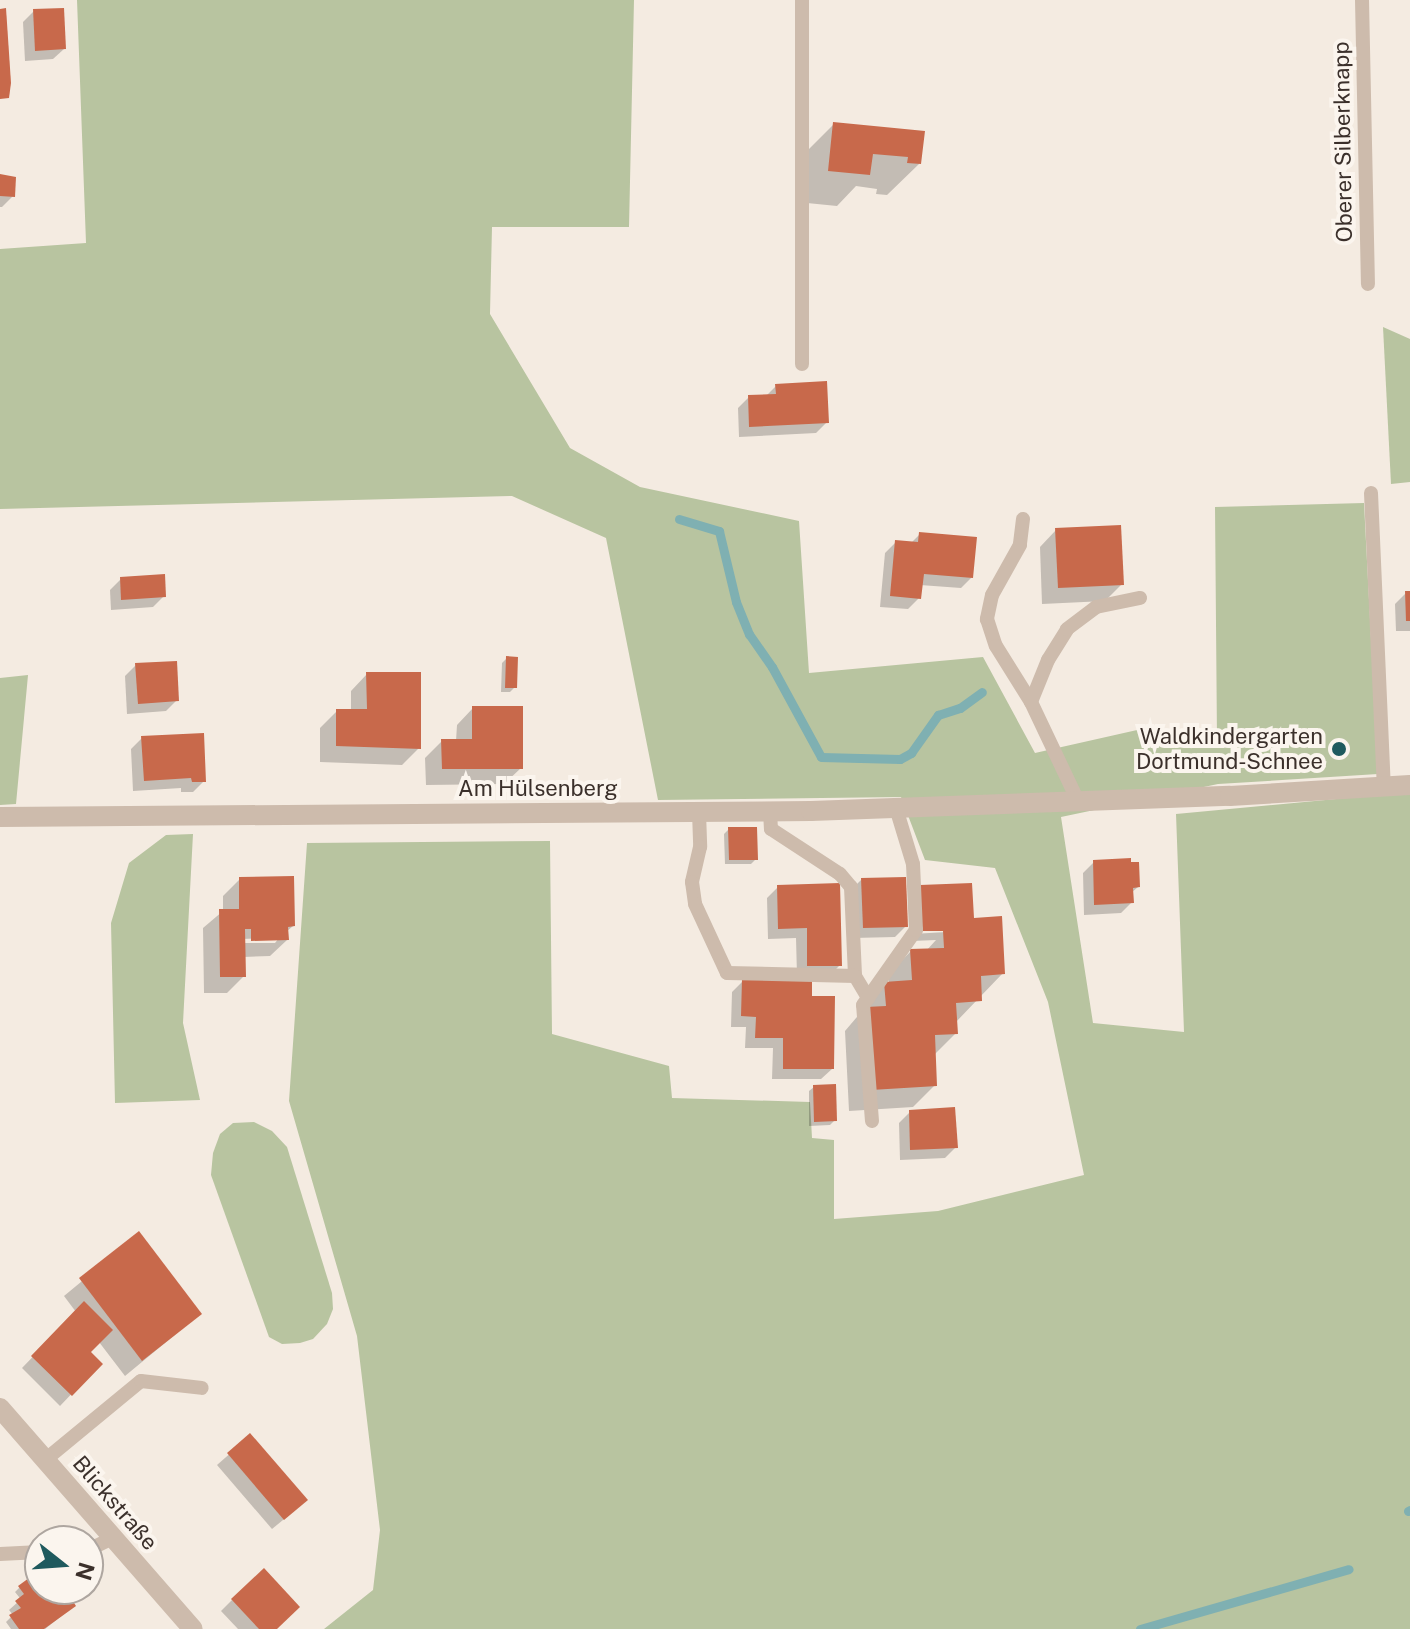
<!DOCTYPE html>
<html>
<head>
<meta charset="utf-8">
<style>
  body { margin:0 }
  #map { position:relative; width:1410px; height:1629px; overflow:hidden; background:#f4ebe1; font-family:"Public Sans",sans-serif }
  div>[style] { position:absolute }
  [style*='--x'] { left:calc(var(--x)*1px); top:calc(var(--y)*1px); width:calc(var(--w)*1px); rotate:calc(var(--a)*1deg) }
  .green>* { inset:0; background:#b8c4a0 }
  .shadow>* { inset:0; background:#0003 }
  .stream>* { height:9px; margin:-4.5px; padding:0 4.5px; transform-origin:4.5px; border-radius:4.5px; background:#7fb0b2 }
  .building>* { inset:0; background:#c8694b }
  .lane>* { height:14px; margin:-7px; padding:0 7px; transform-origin:7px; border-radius:7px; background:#cdbbac }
  .street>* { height:20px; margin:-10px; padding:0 10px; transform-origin:10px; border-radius:10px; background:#cdbbac }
  .dots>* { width:22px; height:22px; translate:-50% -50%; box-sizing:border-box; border:4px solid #fbf5ee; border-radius:50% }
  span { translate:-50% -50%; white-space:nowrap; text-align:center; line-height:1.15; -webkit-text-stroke:8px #fbf5ee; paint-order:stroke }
  .street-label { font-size:22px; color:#3b302b }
  .poi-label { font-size:22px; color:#3b302b }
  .right { translate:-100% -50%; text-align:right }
  .north { position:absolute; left:24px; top:1525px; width:80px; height:80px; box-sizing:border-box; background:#fbf5ee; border:2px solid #aea6a0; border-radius:50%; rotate:107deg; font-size:22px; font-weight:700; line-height:32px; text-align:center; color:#3b302b }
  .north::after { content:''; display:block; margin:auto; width:28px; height:36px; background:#1f5a5e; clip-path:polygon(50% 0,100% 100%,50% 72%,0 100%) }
</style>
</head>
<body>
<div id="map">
  <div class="green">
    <i style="clip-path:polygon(77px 0,634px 0,629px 227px,492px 227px,490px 314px,570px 448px,640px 487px,799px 521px,809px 673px,983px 657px,1035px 753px,1146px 728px,1217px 739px,1215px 507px,1364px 503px,1378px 774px,1218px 784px,1061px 817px,1093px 1023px,1184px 1032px,1176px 814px,1410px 792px,1410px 1629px,324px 1629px,373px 1590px,380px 1530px,357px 1336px,289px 1101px,307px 843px,550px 841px,552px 1034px,669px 1066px,672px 1098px,810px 1102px,812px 1138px,834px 1140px,834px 1219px,938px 1211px,1084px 1175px,1048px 1002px,995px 868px,925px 860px,901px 797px,658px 800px,606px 538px,512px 496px,0 509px,0 249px,86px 243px)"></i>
    <i style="clip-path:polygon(1383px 327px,1410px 339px,1410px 482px,1391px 484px)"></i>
    <i style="clip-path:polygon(28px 675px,16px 804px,0 805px,0 678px)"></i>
    <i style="clip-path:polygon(193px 834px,183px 1023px,200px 1100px,115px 1103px,111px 923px,129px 863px,166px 835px)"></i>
    <i style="clip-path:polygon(254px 1122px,272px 1131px,287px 1147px,332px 1293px,333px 1309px,327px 1324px,313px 1339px,300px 1343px,282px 1344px,269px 1337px,211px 1175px,213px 1153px,220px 1134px,233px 1123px)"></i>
  </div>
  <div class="shadow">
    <i style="clip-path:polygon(34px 11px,64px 49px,53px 59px,25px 61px,23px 22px)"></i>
    <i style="clip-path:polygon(834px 124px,922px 133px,919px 164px,887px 195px,876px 194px,877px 189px,856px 186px,837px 206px,797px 202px,802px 156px)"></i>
    <i style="clip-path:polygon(0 176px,13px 196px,2px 207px,0 207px)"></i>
    <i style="clip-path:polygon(776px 386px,827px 422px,816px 433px,739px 437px,738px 408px,749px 397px,766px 396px)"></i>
    <i style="clip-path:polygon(1056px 530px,1122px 584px,1105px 601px,1042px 604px,1040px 547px)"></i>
    <i style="clip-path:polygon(920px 534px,972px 577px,961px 588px,920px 585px,919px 598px,908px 609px,880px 607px,885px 553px,896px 542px,910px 544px)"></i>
    <i style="clip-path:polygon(121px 579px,164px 596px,153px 607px,111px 610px,110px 590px)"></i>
    <i style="clip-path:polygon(1406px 593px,1410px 593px,1410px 631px,1396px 631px,1395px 604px)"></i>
    <i style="clip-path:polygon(507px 658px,515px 687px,510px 692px,501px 692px,502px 663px)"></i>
    <i style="clip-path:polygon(136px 665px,177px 700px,166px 711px,127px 714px,125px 676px)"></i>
    <i style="clip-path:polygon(367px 674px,419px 748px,402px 765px,320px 762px,320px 728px,337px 711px,351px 711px,351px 691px)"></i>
    <i style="clip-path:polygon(473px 708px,521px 768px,504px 784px,426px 785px,425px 758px,442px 741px,456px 741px,457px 725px)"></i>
    <i style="clip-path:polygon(142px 738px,204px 781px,193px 792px,181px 792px,181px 788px,133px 791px,131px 749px)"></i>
    <i style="clip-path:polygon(729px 829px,756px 859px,751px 864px,725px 864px,724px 834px)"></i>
    <i style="clip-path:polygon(1094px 862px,1138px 887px,1131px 893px,1132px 902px,1121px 913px,1084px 915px,1083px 873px)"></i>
    <i style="clip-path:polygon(evenodd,240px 879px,293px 926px,286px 932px,287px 940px,270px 956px,243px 957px,244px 976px,227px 993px,204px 993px,203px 928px,223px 911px,223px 896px,240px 879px,279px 938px,275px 943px,241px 943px,241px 939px,279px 938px)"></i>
    <i style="clip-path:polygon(861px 880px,906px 926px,895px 937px,853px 938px,850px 891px)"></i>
    <i style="clip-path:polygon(778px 887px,840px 965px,829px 976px,797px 976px,796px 938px,768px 939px,767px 898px)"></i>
    <i style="clip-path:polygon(evenodd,910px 898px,972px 920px,1003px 973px,955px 1023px,956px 1033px,934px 1055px,935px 1085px,913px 1107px,849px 1111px,845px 1031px,885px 984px,889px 983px,889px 974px,911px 951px,926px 951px,936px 940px,912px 941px,910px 898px,912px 930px,964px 931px,912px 934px,912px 930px)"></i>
    <i style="clip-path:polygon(743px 981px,832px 1069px,821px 1079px,772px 1079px,773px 1048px,745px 1048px,746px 1027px,731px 1027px,732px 992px)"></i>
    <i style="clip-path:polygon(814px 1087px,835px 1120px,830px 1125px,809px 1126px,809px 1091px)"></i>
    <i style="clip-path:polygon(910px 1112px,956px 1147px,945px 1158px,900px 1160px,899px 1123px)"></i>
    <i style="clip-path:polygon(139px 1234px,200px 1314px,125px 1376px,99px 1342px,89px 1352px,100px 1364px,60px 1406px,22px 1368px,76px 1312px,64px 1296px)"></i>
    <i style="clip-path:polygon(250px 1436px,294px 1511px,272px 1529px,217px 1465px)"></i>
    <i style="clip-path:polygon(40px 1585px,40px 1589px,62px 1589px,74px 1606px,45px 1629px,15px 1592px,20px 1587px,34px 1589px)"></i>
    <i style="clip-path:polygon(232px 1600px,275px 1629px,238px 1629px,221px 1611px)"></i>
    <i style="clip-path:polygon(19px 1601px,40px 1629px,11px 1629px,6px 1622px,13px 1615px,9px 1610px)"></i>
  </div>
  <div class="stream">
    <i style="--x:679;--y:519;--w:42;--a:16.7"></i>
    <i style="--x:719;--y:531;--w:73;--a:76.5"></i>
    <i style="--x:736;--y:602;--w:35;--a:68"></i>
    <i style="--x:749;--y:634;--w:40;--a:55.1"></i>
    <i style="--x:772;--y:667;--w:102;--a:61.4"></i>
    <i style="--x:821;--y:757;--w:79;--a:1.5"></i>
    <i style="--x:900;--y:759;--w:13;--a:-29"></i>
    <i style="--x:911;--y:753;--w:47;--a:-54.6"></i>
    <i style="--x:938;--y:715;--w:23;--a:-18"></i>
    <i style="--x:960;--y:708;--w:27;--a:-36"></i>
    <i style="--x:1408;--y:1511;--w:2;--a:-27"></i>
    <i style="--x:1140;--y:1629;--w:217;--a:-16"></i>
  </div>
  <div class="building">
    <i style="clip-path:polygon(6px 8px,11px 83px,9px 98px,0 99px,0 9px)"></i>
    <i style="clip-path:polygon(64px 8px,66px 49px,35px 51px,33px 9px)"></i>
    <i style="clip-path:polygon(833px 122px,925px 131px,921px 164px,907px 163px,908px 157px,873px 154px,870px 175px,828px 171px)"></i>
    <i style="clip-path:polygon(0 174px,16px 177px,15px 197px,0 196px)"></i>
    <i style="clip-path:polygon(827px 381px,829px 423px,749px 427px,748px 395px,776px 394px,775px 384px)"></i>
    <i style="clip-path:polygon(1121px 525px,1124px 585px,1058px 588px,1055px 528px)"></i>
    <i style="clip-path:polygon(919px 532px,977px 537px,973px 578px,924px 574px,921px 599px,890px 596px,895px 540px,918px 542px)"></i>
    <i style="clip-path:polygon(165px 574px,166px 597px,121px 600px,120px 577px)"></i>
    <i style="clip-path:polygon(1405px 591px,1410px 591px,1410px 621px,1406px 621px)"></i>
    <i style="clip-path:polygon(506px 656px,518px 657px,517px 688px,505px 688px)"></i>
    <i style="clip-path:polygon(177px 661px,179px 701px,138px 704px,135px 663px)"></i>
    <i style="clip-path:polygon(366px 672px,421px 672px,421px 749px,336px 746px,336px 709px,367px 709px)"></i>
    <i style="clip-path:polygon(472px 706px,523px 706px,523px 769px,442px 769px,441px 739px,472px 739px)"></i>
    <i style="clip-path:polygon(204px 733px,206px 782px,192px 782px,191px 778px,144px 781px,141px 736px)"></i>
    <i style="clip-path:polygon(728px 827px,757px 827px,758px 860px,729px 860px)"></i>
    <i style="clip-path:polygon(1131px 858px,1131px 862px,1139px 862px,1140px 887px,1133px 888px,1134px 903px,1094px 905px,1093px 860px)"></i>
    <i style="clip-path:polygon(294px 876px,295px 926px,288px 927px,289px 940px,251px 941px,251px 929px,245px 929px,246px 977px,220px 977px,219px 909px,239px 909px,239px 877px)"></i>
    <i style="clip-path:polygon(906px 877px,908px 927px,863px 928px,861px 878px)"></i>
    <i style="clip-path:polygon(840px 883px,842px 966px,807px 966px,807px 928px,778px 929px,777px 885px)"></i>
    <i style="clip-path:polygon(972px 883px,974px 918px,1002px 916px,1005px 974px,981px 976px,982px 1001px,956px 1003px,958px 1034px,935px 1035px,937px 1086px,871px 1090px,866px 1007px,886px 1006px,884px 982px,912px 980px,910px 949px,944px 948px,943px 931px,922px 931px,920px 885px)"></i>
    <i style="clip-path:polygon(742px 979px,812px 981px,812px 996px,835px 996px,834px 1069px,783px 1069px,783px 1038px,755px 1038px,756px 1017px,741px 1016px)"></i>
    <i style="clip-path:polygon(836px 1084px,837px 1121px,814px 1122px,813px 1085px)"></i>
    <i style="clip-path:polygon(955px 1107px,958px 1148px,910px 1150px,909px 1110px)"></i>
    <i style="clip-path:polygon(139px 1231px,202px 1314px,142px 1361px,79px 1278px)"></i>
    <i style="clip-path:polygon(84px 1301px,113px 1330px,91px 1352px,103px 1364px,72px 1396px,31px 1356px)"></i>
    <i style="clip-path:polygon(250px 1433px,308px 1500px,284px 1520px,227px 1453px)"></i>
    <i style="clip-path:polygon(264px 1568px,300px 1607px,277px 1629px,259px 1629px,231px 1599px)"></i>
    <i style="clip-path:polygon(29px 1578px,35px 1586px,40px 1582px,40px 1589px,65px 1589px,76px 1606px,44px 1629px,19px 1629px,9px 1615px,21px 1608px,15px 1601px,24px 1594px,18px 1586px)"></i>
  </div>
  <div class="lane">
    <i style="--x:802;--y:0;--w:364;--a:90"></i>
    <i style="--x:1362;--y:0;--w:284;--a:88.8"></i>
    <i style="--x:1371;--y:493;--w:293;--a:87.5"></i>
    <i style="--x:1023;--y:519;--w:26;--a:97"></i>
    <i style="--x:1020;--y:545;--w:57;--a:119.2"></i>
    <i style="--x:992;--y:595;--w:25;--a:102"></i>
    <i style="--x:987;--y:619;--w:28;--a:72"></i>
    <i style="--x:996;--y:646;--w:66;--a:58"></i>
    <i style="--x:1077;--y:799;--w:107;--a:-115.4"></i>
    <i style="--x:1031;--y:702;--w:45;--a:-68"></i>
    <i style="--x:1048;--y:660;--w:36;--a:-58"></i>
    <i style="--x:1067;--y:629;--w:36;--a:-37"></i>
    <i style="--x:1096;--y:607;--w:45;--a:-11.6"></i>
    <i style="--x:770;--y:811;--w:18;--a:87"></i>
    <i style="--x:771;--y:829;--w:82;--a:33.1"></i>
    <i style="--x:840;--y:874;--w:17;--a:50"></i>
    <i style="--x:851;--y:887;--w:89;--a:87.4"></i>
    <i style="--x:855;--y:976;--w:26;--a:59"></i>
    <i style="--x:699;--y:812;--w:35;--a:88"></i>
    <i style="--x:700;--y:847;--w:36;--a:103"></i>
    <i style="--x:692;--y:882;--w:22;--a:82"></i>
    <i style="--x:695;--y:904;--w:76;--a:65.1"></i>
    <i style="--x:727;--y:973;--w:128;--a:1.3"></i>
    <i style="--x:872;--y:1121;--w:116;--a:-94.4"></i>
    <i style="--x:863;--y:1005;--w:92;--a:-54.8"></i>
    <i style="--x:916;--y:930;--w:66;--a:-92.6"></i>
    <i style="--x:913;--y:864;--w:59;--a:-106.9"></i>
    <i style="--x:45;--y:1460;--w:124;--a:-39.5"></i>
    <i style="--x:141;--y:1381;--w:61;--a:6.5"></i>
    <i style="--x:88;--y:1550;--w:28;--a:-26"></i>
    <i style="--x:0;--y:1554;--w:40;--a:-2.9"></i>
  </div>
  <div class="street">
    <i style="--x:0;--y:817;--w:811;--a:-0.42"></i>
    <i style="--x:811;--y:811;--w:419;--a:-2.1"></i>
    <i style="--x:1230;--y:796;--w:180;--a:-3.5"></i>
    <i style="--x:0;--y:1408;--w:293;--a:48.9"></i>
  </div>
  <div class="dots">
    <i style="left:1339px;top:749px;background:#1f5a5e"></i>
  </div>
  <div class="street-label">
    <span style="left:1343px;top:142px;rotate:-91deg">Oberer Silberknapp</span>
    <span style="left:538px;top:789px">Am Hülsenberg</span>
    <span style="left:115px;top:1503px;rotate:49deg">Blickstraße</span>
  </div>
  <div class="poi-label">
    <span class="right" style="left:1323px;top:749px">Waldkindergarten<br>Dortmund-Schnee</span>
  </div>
  <div class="north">N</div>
</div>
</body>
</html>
